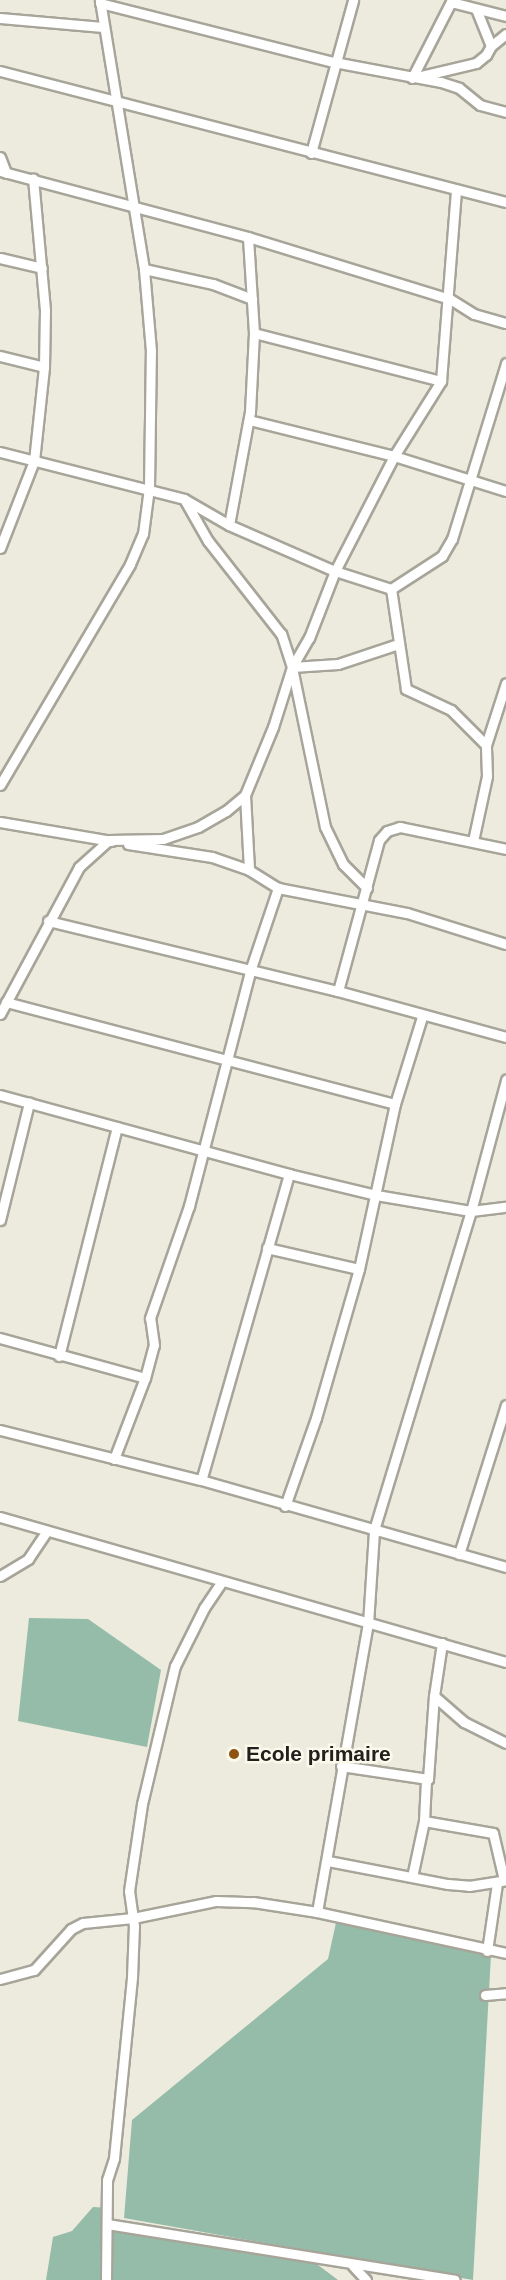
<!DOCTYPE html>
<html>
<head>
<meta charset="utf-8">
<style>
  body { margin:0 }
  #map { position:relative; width:506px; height:2280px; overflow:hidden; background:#edebde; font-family:Helvetica,sans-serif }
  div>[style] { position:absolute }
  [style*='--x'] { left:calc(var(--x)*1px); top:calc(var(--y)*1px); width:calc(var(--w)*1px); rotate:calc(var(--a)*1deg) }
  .forest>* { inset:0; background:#95bba9 }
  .roads { filter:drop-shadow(2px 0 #a7a599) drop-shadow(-2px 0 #a7a599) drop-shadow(0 2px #a7a599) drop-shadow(0 -2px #a7a599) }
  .street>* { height:9px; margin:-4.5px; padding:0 4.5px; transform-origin:4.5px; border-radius:4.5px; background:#fff }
  .dots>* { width:16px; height:16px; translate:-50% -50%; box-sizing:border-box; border:3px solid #fbf8ec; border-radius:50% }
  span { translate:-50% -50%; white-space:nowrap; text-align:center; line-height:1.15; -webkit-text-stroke:5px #fbf8ec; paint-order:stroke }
  .poi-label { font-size:21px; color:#21201c; font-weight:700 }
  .left { translate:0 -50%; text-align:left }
</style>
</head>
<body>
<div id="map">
  <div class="forest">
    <i style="clip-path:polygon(29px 1618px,88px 1619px,161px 1670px,147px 1747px,18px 1721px)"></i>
    <i style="clip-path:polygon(337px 1918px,491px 1955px,473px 2280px,124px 2218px,132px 2120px,328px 1959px)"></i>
    <i style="clip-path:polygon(93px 2207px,110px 2208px,113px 2230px,314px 2262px,338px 2280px,46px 2280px,53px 2237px,72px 2231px)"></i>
  </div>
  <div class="roads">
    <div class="street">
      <i style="--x:451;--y:2;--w:57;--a:14.3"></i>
      <i style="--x:100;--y:3;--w:241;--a:14.2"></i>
      <i style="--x:334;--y:62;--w:109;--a:10.6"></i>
      <i style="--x:441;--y:82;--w:19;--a:18"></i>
      <i style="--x:459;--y:88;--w:27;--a:39"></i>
      <i style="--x:480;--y:105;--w:27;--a:15"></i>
      <i style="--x:0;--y:18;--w:103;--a:5"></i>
      <i style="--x:491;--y:46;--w:19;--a:-39"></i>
      <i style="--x:0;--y:71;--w:523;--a:14.51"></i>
      <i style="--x:417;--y:77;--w:61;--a:-13.3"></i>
      <i style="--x:476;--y:63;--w:13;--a:-39"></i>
      <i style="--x:486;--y:55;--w:10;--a:-61"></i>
      <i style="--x:491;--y:46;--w:40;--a:-112"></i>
      <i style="--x:412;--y:78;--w:88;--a:-62.9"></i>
      <i style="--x:311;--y:153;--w:159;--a:-74.6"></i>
      <i style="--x:0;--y:157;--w:17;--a:69"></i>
      <i style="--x:0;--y:171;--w:257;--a:14.9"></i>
      <i style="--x:248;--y:237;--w:211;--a:17.1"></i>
      <i style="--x:450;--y:299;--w:28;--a:32"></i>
      <i style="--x:474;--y:314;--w:33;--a:16"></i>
      <i style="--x:0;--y:258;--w:43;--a:13.4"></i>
      <i style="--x:144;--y:269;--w:71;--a:12.3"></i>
      <i style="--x:213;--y:284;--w:42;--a:21"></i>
      <i style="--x:254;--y:333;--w:193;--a:14.4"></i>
      <i style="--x:0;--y:356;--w:45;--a:14"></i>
      <i style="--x:249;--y:420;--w:149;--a:13.9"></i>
      <i style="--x:394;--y:456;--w:117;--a:17.4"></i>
      <i style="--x:0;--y:452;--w:190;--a:14.3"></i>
      <i style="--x:184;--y:499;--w:52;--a:30"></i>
      <i style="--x:229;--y:525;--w:116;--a:23.5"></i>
      <i style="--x:335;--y:571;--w:59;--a:17.8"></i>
      <i style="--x:229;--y:525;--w:115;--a:-79.5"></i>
      <i style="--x:250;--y:412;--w:79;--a:-87.1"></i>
      <i style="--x:254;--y:333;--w:96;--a:-93.6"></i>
      <i style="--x:0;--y:548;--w:93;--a:-68.7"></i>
      <i style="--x:34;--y:461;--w:95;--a:-83.9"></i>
      <i style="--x:44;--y:367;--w:57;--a:-89"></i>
      <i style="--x:45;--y:310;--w:132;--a:-95.2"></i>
      <i style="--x:292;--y:667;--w:46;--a:-3.7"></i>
      <i style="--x:338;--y:664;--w:63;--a:-18.4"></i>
      <i style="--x:486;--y:745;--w:49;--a:-135"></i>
      <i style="--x:451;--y:710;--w:50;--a:-155"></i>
      <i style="--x:406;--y:689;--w:101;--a:-98.5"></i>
      <i style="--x:391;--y:589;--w:61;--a:-32.9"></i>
      <i style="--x:442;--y:556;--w:20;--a:-60"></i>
      <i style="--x:452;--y:539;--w:184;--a:-72.9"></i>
      <i style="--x:0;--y:785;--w:256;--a:-59.5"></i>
      <i style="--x:130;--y:564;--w:33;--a:-67"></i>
      <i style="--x:143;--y:534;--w:46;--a:-82.6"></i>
      <i style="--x:149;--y:488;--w:137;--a:-89.2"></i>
      <i style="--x:151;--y:351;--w:82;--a:-94.9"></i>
      <i style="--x:144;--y:269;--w:273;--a:-99.3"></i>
      <i style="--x:245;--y:795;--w:75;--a:86.9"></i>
      <i style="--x:0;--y:822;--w:113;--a:9.7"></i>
      <i style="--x:473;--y:841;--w:66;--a:-77.8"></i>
      <i style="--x:487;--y:776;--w:31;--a:-92"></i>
      <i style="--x:486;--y:745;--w:65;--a:-72.1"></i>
      <i style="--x:128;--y:844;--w:85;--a:8.8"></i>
      <i style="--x:212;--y:857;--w:39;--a:19"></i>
      <i style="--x:249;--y:870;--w:34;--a:32"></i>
      <i style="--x:278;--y:888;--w:131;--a:11"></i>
      <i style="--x:407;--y:913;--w:104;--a:17.4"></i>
      <i style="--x:367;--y:888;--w:34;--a:-135"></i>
      <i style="--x:343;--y:864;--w:41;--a:-115.9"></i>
      <i style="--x:325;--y:827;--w:163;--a:-101.7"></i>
      <i style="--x:292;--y:667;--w:34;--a:-60"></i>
      <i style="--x:309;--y:638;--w:72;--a:-68.8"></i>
      <i style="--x:335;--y:571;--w:129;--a:-62.8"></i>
      <i style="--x:394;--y:456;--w:89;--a:-57.9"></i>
      <i style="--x:441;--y:381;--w:192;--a:-85.5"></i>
      <i style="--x:48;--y:921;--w:298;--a:13.6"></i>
      <i style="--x:338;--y:991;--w:174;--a:15.3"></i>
      <i style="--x:338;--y:991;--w:156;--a:-74.8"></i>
      <i style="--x:379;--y:840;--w:12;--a:-48"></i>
      <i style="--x:387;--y:831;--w:14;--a:-17"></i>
      <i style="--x:400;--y:827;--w:108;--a:11.7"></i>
      <i style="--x:6;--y:1002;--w:402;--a:14.7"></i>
      <i style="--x:0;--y:1014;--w:167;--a:-61.7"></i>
      <i style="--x:79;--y:867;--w:40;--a:-42"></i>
      <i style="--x:109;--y:840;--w:54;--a:-1.1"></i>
      <i style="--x:163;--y:839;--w:37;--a:-19"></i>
      <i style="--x:198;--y:827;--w:32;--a:-30"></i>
      <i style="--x:226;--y:811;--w:25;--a:-40"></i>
      <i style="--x:245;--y:795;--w:74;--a:-67.6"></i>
      <i style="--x:273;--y:727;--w:63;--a:-72.4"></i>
      <i style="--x:292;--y:667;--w:35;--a:-108"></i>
      <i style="--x:281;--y:634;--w:118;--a:-128.1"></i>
      <i style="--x:208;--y:541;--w:48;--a:-119.7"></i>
      <i style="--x:0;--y:1095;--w:300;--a:15.3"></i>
      <i style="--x:289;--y:1174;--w:318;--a:106"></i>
      <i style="--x:289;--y:1174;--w:89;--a:13.6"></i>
      <i style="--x:376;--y:1195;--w:96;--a:9.6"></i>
      <i style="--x:471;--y:1211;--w:35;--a:-7"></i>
      <i style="--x:0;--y:1220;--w:121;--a:-76.1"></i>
      <i style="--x:267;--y:1248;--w:94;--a:12.9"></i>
      <i style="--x:0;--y:1338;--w:150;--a:15.4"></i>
      <i style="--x:59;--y:1356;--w:236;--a:-75.8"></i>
      <i style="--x:0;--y:1430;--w:207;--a:14"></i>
      <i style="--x:201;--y:1480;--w:317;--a:15.9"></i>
      <i style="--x:114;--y:1459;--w:87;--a:-69.1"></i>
      <i style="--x:145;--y:1378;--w:34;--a:-75"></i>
      <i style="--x:154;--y:1345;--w:27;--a:-98"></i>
      <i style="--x:150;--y:1318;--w:119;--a:-70.8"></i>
      <i style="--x:189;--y:1206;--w:243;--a:-75.4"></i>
      <i style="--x:250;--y:971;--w:88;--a:-71.4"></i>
      <i style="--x:285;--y:1506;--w:93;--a:-70.6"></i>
      <i style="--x:316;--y:1418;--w:155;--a:-73.9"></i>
      <i style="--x:359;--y:1269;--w:169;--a:-77.7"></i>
      <i style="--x:395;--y:1104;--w:91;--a:-72.8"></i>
      <i style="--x:0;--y:1517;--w:526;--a:15.99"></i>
      <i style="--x:459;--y:1554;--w:156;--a:-72.5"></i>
      <i style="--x:0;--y:1576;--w:33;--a:-31"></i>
      <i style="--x:28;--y:1559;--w:34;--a:-56"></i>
      <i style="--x:442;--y:1643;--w:54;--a:98.6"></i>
      <i style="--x:434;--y:1696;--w:40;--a:41"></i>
      <i style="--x:464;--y:1722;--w:47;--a:26.6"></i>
      <i style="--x:341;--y:1766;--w:88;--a:8.5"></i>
      <i style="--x:428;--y:1779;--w:83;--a:-85.9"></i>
      <i style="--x:424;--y:1821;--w:70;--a:9.9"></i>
      <i style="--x:493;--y:1833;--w:48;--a:76.8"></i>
      <i style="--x:328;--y:1861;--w:122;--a:10.9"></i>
      <i style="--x:448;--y:1884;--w:21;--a:5"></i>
      <i style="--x:469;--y:1886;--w:37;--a:-9"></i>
      <i style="--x:412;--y:1877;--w:57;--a:-77.9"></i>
      <i style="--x:424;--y:1821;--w:41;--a:-87.2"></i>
      <i style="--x:317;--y:1912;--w:292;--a:-80"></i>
      <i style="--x:368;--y:1624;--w:94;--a:-86.3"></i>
      <i style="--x:374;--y:1530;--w:333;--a:-73.1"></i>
      <i style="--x:471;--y:1211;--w:136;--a:-75"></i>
      <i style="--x:487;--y:1951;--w:69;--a:-81.6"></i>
      <i style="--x:0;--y:1979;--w:35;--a:-15"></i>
      <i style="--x:34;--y:1970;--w:55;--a:-47.9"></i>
      <i style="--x:71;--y:1929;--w:13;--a:-27"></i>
      <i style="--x:83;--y:1923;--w:50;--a:-5.7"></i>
      <i style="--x:133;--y:1918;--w:85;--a:-11.6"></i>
      <i style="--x:216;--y:1901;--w:37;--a:2"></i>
      <i style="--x:253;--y:1902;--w:65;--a:8.9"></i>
      <i style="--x:317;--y:1912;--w:193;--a:12.2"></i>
      <i style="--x:485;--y:1995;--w:21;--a:-5"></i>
      <i style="--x:107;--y:2224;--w:352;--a:9.1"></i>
      <i style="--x:353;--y:2266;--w:19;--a:47"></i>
      <i style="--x:106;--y:2280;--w:100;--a:-89.4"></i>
      <i style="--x:107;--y:2180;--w:23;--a:-72"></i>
      <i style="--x:114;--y:2158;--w:182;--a:-84.3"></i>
      <i style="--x:132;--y:1977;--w:51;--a:-87.8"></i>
      <i style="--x:134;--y:1926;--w:35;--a:-98"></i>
      <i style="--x:129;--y:1891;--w:88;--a:-81.5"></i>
      <i style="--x:142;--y:1804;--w:142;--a:-76.6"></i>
      <i style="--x:175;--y:1666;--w:65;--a:-63.4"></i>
      <i style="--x:204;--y:1608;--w:30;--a:-56"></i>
    </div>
  </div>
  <div class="dots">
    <i style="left:234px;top:1754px;background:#8e5212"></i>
  </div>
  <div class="poi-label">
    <span class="left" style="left:246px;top:1754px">Ecole primaire</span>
  </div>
</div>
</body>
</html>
